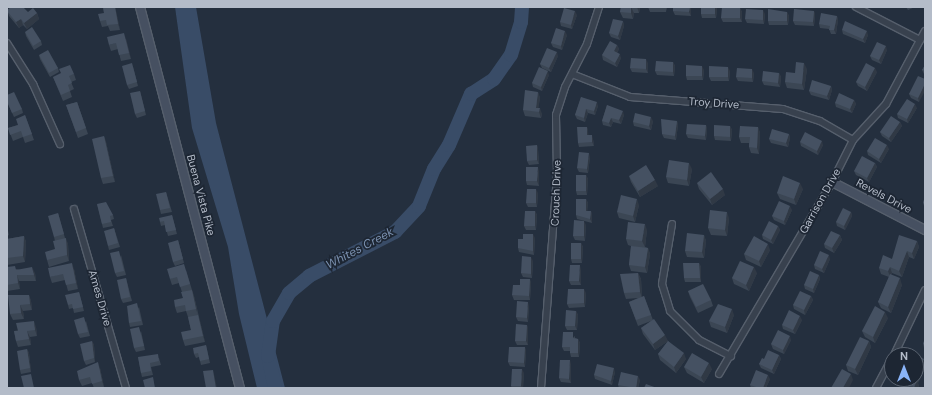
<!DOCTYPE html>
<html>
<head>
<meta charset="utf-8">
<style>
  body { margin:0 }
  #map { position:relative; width:932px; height:395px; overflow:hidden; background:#242f3e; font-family:"DM Sans",sans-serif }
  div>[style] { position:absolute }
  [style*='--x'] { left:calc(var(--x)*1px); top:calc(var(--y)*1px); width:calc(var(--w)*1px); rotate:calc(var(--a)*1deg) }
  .water>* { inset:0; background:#394c67 }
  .river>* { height:14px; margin:-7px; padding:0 7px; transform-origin:7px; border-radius:7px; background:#394c67 }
  .roads { filter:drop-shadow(1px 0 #565f6c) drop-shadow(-1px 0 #565f6c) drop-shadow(0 1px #565f6c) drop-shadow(0 -1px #565f6c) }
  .street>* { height:6px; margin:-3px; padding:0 3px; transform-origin:3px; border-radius:3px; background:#38414e }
  .secondary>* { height:8px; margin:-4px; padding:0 4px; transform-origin:4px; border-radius:4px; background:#465061 }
  .wall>* { inset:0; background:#3b4654 }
  .shaded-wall>* { inset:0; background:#303945 }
  .building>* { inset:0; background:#455162 }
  span { translate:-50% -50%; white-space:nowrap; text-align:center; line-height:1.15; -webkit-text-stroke:3.5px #1d2633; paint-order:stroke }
  .street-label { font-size:11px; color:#b4bcc9 }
  .water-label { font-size:12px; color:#7c92b1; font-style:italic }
  .frame { position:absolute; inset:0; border:8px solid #b4bcc9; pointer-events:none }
  .north { position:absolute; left:884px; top:347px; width:40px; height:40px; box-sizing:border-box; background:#1d2633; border:1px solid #59626f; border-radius:50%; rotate:0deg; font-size:11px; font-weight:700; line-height:16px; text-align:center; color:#b4bcc9 }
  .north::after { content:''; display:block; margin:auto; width:14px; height:18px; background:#8ab4f8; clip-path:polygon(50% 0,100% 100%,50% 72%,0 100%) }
</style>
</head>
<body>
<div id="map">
  <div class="water">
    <i style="clip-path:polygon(175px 7px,196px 7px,216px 123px,285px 388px,257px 388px,239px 314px,228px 247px,192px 128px)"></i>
  </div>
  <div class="river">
    <i style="--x:275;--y:388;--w:33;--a:-102"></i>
    <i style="--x:268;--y:356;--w:35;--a:-82"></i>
    <i style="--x:273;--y:321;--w:32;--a:-60"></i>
    <i style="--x:289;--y:293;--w:26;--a:-40"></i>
    <i style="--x:309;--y:276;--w:97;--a:-27.1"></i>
    <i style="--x:395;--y:232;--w:35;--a:-47"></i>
    <i style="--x:419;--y:206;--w:40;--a:-68"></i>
    <i style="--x:434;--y:169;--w:28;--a:-58"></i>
    <i style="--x:449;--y:145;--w:56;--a:-66.7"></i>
    <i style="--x:471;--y:94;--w:27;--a:-33"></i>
    <i style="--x:494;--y:79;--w:29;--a:-55"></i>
    <i style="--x:511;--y:55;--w:34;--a:-73"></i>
    <i style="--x:521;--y:22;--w:15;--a:-86"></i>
  </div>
  <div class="roads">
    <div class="street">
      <i style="--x:856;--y:7;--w:72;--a:27.3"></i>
      <i style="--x:7;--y:43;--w:49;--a:57.6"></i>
      <i style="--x:33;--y:84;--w:66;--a:65.8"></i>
      <i style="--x:572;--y:74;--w:62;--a:21.6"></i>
      <i style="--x:630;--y:97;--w:153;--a:4.5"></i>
      <i style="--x:783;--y:109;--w:39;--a:18"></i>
      <i style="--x:820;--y:121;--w:38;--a:30"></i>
      <i style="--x:74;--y:209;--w:186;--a:73.8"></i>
      <i style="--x:672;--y:224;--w:61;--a:99.5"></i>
      <i style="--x:662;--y:284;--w:28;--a:73"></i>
      <i style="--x:670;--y:311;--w:41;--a:45"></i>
      <i style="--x:699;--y:340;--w:36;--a:27"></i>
      <i style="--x:894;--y:355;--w:72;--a:-64.5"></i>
      <i style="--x:719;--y:374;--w:223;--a:-59.5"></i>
      <i style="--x:832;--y:182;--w:47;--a:-63.4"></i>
      <i style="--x:853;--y:140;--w:49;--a:-47.5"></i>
      <i style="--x:886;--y:104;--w:83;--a:-61.9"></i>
      <i style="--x:541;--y:388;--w:216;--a:-85.7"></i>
      <i style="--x:557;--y:173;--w:58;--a:-91"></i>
      <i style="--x:556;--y:115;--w:29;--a:-72"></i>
      <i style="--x:565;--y:87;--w:48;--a:-62.9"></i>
      <i style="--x:587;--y:44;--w:39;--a:-72"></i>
      <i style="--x:876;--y:388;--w:34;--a:-62"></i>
    </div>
    <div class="secondary">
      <i style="--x:140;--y:7;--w:394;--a:75.3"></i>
      <i style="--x:832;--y:182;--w:105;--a:27.3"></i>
    </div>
  </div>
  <div class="wall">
    <i style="clip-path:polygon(103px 7px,115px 7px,120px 30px,110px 31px,108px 26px,102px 27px,100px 21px,104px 13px)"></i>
    <i style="clip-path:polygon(621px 7px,640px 7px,639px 13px,634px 13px,633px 19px,623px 18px,620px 12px)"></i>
    <i style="clip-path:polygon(648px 7px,667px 7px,666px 12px,650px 12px)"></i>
    <i style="clip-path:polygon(691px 7px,691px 16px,675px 15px,673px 11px)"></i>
    <i style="clip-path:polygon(701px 7px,716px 7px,717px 9px,716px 18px,702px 18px,701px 14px)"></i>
    <i style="clip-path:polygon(906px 7px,915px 7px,908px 10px)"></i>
    <i style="clip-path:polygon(740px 8px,742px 12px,742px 22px,723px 22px,721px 18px)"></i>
    <i style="clip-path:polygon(7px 10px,37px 13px,39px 19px,27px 29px,23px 25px,19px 28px,9px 16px)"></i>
    <i style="clip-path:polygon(814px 11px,815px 15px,814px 26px,795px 25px,793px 21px)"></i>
    <i style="clip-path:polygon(787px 12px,789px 16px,788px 25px,769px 25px,768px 21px)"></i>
    <i style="clip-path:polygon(765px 14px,764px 24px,747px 23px,745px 19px)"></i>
    <i style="clip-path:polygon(577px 15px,572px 29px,561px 26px,560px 22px)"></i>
    <i style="clip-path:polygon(837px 16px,838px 20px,836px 34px,831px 34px,829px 29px,820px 28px,819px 24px)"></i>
    <i style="clip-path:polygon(623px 21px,624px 26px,620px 40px,611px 37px,609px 33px)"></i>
    <i style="clip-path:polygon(842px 30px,868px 35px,865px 43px,843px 34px)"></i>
    <i style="clip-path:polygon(25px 32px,41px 41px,42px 45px,34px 50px,26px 36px)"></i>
    <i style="clip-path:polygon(567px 35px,562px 50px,553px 47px,551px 43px)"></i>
    <i style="clip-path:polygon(126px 39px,131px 59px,121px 61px,118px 49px,111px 51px,109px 45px)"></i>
    <i style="clip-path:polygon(617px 45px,619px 49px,617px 53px,621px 58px,617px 67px,603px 60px,602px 55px)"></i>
    <i style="clip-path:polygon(887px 50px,881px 64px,872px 60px,870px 56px)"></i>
    <i style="clip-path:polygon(39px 55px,58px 68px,59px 72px,50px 77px,40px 59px)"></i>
    <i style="clip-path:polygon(558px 56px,551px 72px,542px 68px,540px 64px)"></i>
    <i style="clip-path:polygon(673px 62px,675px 66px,674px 76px,657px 75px,655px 71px)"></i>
    <i style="clip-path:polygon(648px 63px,648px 73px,632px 72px,630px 68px)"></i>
    <i style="clip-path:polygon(925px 65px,925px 75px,924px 74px,922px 70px)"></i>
    <i style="clip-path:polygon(133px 67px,138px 86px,129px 89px,127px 85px)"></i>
    <i style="clip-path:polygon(807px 69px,804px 90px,787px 88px,785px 82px,795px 73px)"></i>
    <i style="clip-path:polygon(704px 70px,703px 80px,687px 80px,686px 76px)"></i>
    <i style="clip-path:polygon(730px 71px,729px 81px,711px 81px,709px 77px)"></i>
    <i style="clip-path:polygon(877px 72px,867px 91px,858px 86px,856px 82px)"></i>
    <i style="clip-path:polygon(754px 73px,753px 82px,738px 81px,736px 77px)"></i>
    <i style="clip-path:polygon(779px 73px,781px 77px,780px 87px,764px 85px,762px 81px)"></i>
    <i style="clip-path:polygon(74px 74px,76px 80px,71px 82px,74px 89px,70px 91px,72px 97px,63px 101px,53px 77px)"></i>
    <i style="clip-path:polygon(549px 75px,542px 91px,533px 87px,532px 83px)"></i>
    <i style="clip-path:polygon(925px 79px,919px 102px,911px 98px,909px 94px)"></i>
    <i style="clip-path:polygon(831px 86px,832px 90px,829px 100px,811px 95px,809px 91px)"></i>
    <i style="clip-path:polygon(140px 91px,146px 115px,137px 118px,135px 114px)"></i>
    <i style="clip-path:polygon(538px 92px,540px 98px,538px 108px,542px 114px,541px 118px,525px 116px,523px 110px)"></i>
    <i style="clip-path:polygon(581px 97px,598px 106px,595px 115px,588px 113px,585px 122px,577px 119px,575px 115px)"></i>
    <i style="clip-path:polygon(854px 100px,856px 104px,852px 113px,836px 107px,835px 103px)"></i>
    <i style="clip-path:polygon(7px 102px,22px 109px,23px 113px,14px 117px)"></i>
    <i style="clip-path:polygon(77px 102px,88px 134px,78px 138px,66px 105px)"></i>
    <i style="clip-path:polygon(607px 105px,624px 115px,621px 124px,613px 122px,611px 127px,603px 125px,602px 121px)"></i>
    <i style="clip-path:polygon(917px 108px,908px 123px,898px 118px,897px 114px)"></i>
    <i style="clip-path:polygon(25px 115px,34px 140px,25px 143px,23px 137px,13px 141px,8px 128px,18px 125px)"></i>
    <i style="clip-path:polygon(653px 121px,651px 130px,634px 126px,633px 122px)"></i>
    <i style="clip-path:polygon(677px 121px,678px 125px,676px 140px,664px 138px,662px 134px)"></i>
    <i style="clip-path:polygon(900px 122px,902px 126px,891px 142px,882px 136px,880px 132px)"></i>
    <i style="clip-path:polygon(706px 125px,707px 129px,706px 140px,688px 138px,686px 134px)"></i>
    <i style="clip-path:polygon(730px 126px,732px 130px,731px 141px,715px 140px,714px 136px)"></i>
    <i style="clip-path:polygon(587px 127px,588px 131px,588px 135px,593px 139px,594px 146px,579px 147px,578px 143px)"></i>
    <i style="clip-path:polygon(758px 127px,760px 133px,759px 154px,751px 153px,749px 147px,749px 143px,741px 143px,739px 137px)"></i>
    <i style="clip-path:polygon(789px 134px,790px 138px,788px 147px,771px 143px,769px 139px)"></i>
    <i style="clip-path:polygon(104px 136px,106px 142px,115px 182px,103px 184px,101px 178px)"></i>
    <i style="clip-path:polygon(800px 142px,823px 145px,818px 155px,801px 146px)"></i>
    <i style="clip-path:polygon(537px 145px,538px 149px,539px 164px,529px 165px,527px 161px)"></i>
    <i style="clip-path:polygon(889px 149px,881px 163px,868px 155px,867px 151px)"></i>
    <i style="clip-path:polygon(590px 157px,588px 173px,579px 172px,577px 168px)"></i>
    <i style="clip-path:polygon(875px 163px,877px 167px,869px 182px,856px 175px,854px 171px)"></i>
    <i style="clip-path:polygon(692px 169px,689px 186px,668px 183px,666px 177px)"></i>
    <i style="clip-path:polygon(539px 171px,539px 186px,527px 185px,526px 181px)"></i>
    <i style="clip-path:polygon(586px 175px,588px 179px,587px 195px,577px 195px,576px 191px)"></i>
    <i style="clip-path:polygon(629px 176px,658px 186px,640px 197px,631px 182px)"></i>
    <i style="clip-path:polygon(697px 183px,725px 195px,712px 205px,699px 189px)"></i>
    <i style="clip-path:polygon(803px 189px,796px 205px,780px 199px,777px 193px)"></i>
    <i style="clip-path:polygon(166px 192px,172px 212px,161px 214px,160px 210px)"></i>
    <i style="clip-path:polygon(538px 193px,537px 207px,528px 207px,526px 203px)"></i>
    <i style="clip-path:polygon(925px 196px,925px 209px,923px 203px)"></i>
    <i style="clip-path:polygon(586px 199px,588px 203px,587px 211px,591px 211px,592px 215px,592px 223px,577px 219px,576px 215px)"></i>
    <i style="clip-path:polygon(97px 204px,113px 215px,114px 219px,111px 220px,113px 226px,103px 228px)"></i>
    <i style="clip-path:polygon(639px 205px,635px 222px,619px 218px,617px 212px)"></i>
    <i style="clip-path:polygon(792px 210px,785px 225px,774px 220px,772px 216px)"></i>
    <i style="clip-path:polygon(535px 211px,537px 215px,536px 230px,526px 230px,524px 226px)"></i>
    <i style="clip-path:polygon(851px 212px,852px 216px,845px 230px,837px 226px,836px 222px)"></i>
    <i style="clip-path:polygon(58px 213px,65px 238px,68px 244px,69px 261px,49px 267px,47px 260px,55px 249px,55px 241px,54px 237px)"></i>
    <i style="clip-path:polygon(172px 215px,177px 234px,168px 236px,165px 225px,161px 226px,160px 222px)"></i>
    <i style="clip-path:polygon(729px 218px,727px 236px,711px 235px,708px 228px)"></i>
    <i style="clip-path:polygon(586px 225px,585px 241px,575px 240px,573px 236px)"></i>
    <i style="clip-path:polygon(7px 226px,9px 235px,7px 236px)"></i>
    <i style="clip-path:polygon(778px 226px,780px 230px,773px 244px,763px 239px,762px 235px)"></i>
    <i style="clip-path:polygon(114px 228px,120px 247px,109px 250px,108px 246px)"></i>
    <i style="clip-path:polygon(647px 230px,645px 247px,648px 248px,650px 254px,647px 273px,631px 271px,629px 265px,631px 246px,628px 245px,626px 239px)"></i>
    <i style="clip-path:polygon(704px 235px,706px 241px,704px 258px,687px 257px,685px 251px)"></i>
    <i style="clip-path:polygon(840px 235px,842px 240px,834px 253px,825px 248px,824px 244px)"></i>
    <i style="clip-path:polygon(24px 236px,26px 242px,25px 262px,7px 265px,7px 239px)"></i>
    <i style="clip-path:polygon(535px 238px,534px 255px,519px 252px,518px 248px)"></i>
    <i style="clip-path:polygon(178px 240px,184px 263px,175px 266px,173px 262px)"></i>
    <i style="clip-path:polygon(917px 241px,919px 247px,914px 259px,909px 257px,902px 277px,892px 273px,891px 275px,902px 285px,891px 313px,881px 308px,878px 302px,889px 277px,881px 274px,879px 268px)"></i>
    <i style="clip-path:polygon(581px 243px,583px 247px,582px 263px,572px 263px,571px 259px)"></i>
    <i style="clip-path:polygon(770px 250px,761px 267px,746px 260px,744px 254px)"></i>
    <i style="clip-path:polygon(121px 255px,126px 275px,117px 277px,115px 273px)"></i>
    <i style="clip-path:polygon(830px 259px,824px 273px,815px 269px,814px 265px)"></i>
    <i style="clip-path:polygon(533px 261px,532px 278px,523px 277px,521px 273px)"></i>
    <i style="clip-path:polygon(699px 263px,701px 267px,701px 282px,685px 282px,684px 278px)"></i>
    <i style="clip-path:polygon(7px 267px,35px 273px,36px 281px,19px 281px,20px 289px,7px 291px)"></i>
    <i style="clip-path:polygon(74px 269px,78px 289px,68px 291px,65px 280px,52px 283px,50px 277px)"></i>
    <i style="clip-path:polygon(186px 270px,192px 290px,194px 296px,205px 342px,185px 346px,183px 340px,191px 330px,188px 317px,186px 311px,177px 313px,175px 307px,183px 298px,182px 292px,179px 283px,172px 285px,170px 279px)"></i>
    <i style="clip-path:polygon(581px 270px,581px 285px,571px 285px,569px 281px)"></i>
    <i style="clip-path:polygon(638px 273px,641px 279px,642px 297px,644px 296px,653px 320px,668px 341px,686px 359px,676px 373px,660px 360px,658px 354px,668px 341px,655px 350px,643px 334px,641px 328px,651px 321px,638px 326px,629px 302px,638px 298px,626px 299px,624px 293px)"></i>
    <i style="clip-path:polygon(757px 273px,749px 291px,734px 284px,732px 278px)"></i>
    <i style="clip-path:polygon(819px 275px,820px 279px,814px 293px,805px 289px,804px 285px)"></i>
    <i style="clip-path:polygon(126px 278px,132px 301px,123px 303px,121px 299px)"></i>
    <i style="clip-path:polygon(530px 279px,531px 284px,530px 300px,514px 300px,512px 295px,520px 285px)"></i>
    <i style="clip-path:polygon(688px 291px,711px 300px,713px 306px,698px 313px,690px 297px)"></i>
    <i style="clip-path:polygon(79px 292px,84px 311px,74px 313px,73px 308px,69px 309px,68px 305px)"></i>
    <i style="clip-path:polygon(586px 293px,585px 307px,569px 308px,567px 304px)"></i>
    <i style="clip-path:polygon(29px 295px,31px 301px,32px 310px,23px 311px,24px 319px,13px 320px,10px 314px)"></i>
    <i style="clip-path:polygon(811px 296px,813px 300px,805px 315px,794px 309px,793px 305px)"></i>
    <i style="clip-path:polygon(529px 306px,528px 322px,518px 321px,516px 317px)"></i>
    <i style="clip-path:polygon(139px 307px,143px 325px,130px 327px,129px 323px)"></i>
    <i style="clip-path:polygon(576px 311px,578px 315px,577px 330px,567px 330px,565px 326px)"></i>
    <i style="clip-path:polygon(734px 315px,727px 333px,711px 327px,709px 321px)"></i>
    <i style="clip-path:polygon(888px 318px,875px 343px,865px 337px,862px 331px)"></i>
    <i style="clip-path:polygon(802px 320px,795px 334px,783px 329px,782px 325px)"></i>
    <i style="clip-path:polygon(86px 321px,90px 336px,80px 338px,78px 334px)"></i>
    <i style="clip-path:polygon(527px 325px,528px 329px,528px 345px,517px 345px,515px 341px)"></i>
    <i style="clip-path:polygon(36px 327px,37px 336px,30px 337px,31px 345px,18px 347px,16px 341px,14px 331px)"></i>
    <i style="clip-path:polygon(141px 331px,145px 350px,136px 352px,134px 348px)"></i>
    <i style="clip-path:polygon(575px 336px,575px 338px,578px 339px,580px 343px,579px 357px,571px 357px,570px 353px,570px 351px,564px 351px,562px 347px)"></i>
    <i style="clip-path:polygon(925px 338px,925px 348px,924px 348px,923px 344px)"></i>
    <i style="clip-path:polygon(791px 340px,784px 354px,773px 349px,771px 344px)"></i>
    <i style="clip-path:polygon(92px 341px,94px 345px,95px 362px,86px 365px,84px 361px)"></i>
    <i style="clip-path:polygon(869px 341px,871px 347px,858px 375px,848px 371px,846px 365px)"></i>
    <i style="clip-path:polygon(206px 345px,210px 363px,201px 365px,199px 357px,196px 358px,194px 354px)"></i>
    <i style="clip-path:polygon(525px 347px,526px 352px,525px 367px,510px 366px,508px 362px)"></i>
    <i style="clip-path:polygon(27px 349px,29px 353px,31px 372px,21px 374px,20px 370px)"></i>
    <i style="clip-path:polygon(779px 355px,781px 359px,774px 374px,761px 368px,759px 364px,764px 359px)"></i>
    <i style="clip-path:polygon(138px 357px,159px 358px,161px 365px,151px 367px,153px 375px,142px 377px,141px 373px)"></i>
    <i style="clip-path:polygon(925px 361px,925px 368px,918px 383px,919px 387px,918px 388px,906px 388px,904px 387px,902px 381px)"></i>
    <i style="clip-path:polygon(571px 364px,571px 383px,561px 382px,559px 378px)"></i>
    <i style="clip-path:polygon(684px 367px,712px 369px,704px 383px,687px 373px)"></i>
    <i style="clip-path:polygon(100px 368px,104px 387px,101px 388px,94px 388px,92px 383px,82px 386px,79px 380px)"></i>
    <i style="clip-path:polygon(615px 372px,612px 385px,595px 379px,594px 375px)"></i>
    <i style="clip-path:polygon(524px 373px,523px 388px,512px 388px,511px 386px)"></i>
    <i style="clip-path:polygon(770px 379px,766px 388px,751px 388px,750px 385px)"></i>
    <i style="clip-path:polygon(640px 380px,638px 388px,619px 388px,618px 385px)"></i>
  </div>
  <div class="shaded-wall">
    <i style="clip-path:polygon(115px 7px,116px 10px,120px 30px,118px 24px)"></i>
    <i style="clip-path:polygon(631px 7px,634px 13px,633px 19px,631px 13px)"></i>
    <i style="clip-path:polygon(637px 7px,640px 7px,639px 13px)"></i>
    <i style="clip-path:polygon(690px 7px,691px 7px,691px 16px,689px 12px)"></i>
    <i style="clip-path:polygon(715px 7px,716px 7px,717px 9px,716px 18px,715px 14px)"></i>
    <i style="clip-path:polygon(740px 8px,742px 12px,742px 22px,740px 18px)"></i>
    <i style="clip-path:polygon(763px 10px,765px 14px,764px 24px,763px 20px)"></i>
    <i style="clip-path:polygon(575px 11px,577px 15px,572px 29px,571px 25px)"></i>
    <i style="clip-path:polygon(814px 11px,815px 15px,814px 26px,813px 22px)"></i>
    <i style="clip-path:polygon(787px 12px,789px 16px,788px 25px,787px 21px)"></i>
    <i style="clip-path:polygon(37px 13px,39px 19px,27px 29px,24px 23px)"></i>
    <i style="clip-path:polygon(837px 16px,838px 20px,836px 34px,834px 30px)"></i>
    <i style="clip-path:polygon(21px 19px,23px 25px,19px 28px,16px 22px)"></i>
    <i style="clip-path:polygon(623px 21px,624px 26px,620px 40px,618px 36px)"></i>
    <i style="clip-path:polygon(565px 31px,567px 35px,562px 50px,561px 46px)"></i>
    <i style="clip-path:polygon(867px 31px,868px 35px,865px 43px,863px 39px)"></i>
    <i style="clip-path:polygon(124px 33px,126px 39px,131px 59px,129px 53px)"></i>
    <i style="clip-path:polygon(617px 45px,619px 49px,616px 55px,614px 51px)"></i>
    <i style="clip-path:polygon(886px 46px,887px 50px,881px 64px,879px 60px)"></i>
    <i style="clip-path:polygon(557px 52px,558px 56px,551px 72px,549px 68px)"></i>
    <i style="clip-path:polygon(620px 54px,621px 58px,617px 67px,615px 63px)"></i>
    <i style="clip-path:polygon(646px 59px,648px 63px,648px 73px,646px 69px)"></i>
    <i style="clip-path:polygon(673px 62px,675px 66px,674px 76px,673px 72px)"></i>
    <i style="clip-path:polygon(804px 63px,807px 69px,804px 90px,802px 84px)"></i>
    <i style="clip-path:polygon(702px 66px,704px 70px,703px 80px,702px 76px)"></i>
    <i style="clip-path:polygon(728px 67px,730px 71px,729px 81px,728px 77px)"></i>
    <i style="clip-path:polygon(875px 68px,877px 72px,867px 91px,865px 87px)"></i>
    <i style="clip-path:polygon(752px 69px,754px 73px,753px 82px,752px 78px)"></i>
    <i style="clip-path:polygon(548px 71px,549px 75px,542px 91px,541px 87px)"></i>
    <i style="clip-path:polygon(779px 73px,781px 77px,780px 87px,778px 83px)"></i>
    <i style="clip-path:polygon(925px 84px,925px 91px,919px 102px,918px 98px)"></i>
    <i style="clip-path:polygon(831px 86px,832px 90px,829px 100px,827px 96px)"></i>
    <i style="clip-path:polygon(538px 92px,540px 98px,538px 112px,536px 108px)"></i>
    <i style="clip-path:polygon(854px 100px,856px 104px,852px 113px,850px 109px)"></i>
    <i style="clip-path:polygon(597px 102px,598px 106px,595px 115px,594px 111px)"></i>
    <i style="clip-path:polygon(915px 104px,917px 108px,908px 123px,907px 119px)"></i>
    <i style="clip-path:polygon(540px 108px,542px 114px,541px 118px,539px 112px)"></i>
    <i style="clip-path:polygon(586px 109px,588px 113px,585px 122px,584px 118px)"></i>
    <i style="clip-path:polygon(623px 111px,624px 115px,621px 124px,619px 120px)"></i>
    <i style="clip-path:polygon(651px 117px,653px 121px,651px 130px,649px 126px)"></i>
    <i style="clip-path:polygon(611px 118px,613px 122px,611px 127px,609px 123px)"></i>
    <i style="clip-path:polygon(677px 121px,678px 125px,676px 140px,675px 136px)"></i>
    <i style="clip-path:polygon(900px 122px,902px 126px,891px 142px,889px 138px)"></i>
    <i style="clip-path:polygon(706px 125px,707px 129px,706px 140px,705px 136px)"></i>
    <i style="clip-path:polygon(730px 126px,732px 130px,731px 141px,730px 137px)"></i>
    <i style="clip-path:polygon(587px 127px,588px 131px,589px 139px,587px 135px)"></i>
    <i style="clip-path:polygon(758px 127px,760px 133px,759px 154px,757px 148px)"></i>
    <i style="clip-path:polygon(789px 134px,790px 138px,788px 147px,786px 143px)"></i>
    <i style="clip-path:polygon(592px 135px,593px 139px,594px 146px,592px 142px)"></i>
    <i style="clip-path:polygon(104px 136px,106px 142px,115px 182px,113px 176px)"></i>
    <i style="clip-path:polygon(822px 141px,823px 145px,818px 155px,817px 151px)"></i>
    <i style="clip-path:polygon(537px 145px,538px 149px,539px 164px,537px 160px)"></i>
    <i style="clip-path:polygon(887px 145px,889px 149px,881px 163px,879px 159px)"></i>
    <i style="clip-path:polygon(589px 153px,590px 157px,588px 173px,587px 169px)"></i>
    <i style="clip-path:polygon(689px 163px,692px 169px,689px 186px,687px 180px)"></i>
    <i style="clip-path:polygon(875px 163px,877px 167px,869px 182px,867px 178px)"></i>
    <i style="clip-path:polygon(538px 167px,539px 171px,539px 186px,537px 181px)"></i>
    <i style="clip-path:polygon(586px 175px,588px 179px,587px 195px,586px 191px)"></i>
    <i style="clip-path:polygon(655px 180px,658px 186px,640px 197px,638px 191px)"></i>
    <i style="clip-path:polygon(800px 183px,803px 189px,796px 205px,794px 199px)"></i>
    <i style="clip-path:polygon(536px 189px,538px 193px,537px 207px,536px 203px)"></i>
    <i style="clip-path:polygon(723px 189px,725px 195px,712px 205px,710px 199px)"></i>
    <i style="clip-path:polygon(586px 199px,588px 203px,587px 215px,586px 211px)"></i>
    <i style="clip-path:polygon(637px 199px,639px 205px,635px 222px,633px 216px)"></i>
    <i style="clip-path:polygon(790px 206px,792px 210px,785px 225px,784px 221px)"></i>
    <i style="clip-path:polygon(535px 211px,537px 215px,536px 230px,535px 226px)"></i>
    <i style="clip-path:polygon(591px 211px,592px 215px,592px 223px,590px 219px)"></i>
    <i style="clip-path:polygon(727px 212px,729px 218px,727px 236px,725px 230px)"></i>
    <i style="clip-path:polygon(851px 212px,852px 216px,845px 230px,844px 226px)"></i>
    <i style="clip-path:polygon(584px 221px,586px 225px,585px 241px,584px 236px)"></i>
    <i style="clip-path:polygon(645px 224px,647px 230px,645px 247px,642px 241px)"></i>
    <i style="clip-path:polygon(778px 226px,780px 230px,773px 244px,771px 240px)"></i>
    <i style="clip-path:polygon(533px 234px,535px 238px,534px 255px,533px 251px)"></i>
    <i style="clip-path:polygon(704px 235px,706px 241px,704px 258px,702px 252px)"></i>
    <i style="clip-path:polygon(840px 235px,842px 240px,834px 253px,832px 248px)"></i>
    <i style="clip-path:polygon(24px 236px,26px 242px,25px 262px,23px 256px)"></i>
    <i style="clip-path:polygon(66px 238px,68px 244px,69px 261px,67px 255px)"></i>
    <i style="clip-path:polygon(917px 241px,919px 247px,914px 259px,912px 253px)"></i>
    <i style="clip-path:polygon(581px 243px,583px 247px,582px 263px,581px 259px)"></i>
    <i style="clip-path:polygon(768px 244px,770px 250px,761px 267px,759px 261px)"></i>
    <i style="clip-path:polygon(648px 248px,650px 254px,647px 273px,645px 267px)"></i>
    <i style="clip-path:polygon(907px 251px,909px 257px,902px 277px,899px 271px)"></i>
    <i style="clip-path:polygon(829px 255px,830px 259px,824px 273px,822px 269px)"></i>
    <i style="clip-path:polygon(531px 257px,533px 261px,532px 278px,531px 274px)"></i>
    <i style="clip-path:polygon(72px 263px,74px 269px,78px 289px,76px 283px)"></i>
    <i style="clip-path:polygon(699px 263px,701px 267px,701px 282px,700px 278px)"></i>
    <i style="clip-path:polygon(580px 265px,581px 270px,581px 285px,579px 281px)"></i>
    <i style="clip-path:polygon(32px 267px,35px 273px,36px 281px,34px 275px)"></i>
    <i style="clip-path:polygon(754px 267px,757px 273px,749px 291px,746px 285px)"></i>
    <i style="clip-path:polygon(890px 267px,892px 273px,890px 277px,888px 271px)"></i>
    <i style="clip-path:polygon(638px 273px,641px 279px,642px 298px,640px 292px)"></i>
    <i style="clip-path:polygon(17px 275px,19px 281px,20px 289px,18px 283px)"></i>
    <i style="clip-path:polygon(819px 275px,820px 279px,814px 293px,813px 289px)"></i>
    <i style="clip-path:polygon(900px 278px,902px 285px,891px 313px,888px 307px)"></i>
    <i style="clip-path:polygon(530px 279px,531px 284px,530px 300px,529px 296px)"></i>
    <i style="clip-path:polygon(584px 289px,586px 293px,585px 307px,584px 303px)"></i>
    <i style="clip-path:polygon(192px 290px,194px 296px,198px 315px,196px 309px)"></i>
    <i style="clip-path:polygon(29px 295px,31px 301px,32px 310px,30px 304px)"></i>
    <i style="clip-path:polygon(811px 296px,813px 300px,805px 315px,804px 310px)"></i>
    <i style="clip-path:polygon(528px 302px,529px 306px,528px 322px,527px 318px)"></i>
    <i style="clip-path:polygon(20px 305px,23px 311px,24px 319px,21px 313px)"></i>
    <i style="clip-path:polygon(732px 309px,734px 315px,727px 333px,725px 327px)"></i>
    <i style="clip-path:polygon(576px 311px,578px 315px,577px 330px,575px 326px)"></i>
    <i style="clip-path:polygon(885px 312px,888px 318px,875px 343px,873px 337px)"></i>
    <i style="clip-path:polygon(198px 315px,200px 321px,205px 342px,203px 336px)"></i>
    <i style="clip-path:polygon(800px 316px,802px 320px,795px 334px,793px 330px)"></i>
    <i style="clip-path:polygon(34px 321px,36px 327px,37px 336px,35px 330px)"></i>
    <i style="clip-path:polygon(527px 325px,528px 329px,528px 345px,526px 341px)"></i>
    <i style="clip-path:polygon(27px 331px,30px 337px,31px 345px,29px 339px)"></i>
    <i style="clip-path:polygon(665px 335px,668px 341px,655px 350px,653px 344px)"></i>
    <i style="clip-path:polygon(790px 336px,791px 340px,784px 354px,783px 350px)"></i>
    <i style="clip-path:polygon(578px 339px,580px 343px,579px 357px,578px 353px)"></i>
    <i style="clip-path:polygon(92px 341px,94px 345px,95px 362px,94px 358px)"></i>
    <i style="clip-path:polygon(869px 341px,871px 347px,858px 375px,855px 369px)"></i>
    <i style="clip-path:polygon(525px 347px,526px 352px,525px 367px,524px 363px)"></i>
    <i style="clip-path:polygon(27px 349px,29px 353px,31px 372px,30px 368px)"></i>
    <i style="clip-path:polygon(684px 353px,686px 359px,676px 373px,674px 367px)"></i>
    <i style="clip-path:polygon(779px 355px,781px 359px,774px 374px,772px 370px)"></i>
    <i style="clip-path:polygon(924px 359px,925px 361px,925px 368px,918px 383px,919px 387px,918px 388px,915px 388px,914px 380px,914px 379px,916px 379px,916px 376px)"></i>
    <i style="clip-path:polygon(570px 360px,571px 364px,571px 383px,569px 379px)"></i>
    <i style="clip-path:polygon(98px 362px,100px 368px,104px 387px,102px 381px)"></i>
    <i style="clip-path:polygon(709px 363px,712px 369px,704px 383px,701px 377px)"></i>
    <i style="clip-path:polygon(614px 368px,615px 372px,612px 385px,611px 381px)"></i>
    <i style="clip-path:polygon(522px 369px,524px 373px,523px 388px,522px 388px,521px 386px)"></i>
    <i style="clip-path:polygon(213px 370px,214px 374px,217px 388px,216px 388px)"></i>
    <i style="clip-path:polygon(851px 374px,853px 380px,849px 388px,843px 388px)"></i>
    <i style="clip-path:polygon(768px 375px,770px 379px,766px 388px,763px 388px)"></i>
    <i style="clip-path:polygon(638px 376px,640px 380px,638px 388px,636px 388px)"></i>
  </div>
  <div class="building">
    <i style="clip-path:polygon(11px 7px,23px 7px,28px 12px,33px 8px,37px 13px,24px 23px,21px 19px,16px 22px,7px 11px,7px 10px)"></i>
    <i style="clip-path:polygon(103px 7px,115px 7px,118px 24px,107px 25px,106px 20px,100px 21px,98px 14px,104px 13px)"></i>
    <i style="clip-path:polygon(621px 7px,631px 7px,631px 13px,620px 12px)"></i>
    <i style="clip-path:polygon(648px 7px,665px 7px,665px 8px)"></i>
    <i style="clip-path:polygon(673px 7px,690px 7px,689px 12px,673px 11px)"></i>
    <i style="clip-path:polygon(701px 7px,715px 7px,715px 14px,701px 14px)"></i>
    <i style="clip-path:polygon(722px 7px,740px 8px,740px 18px,721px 18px)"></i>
    <i style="clip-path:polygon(564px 8px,575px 11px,571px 25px,560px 22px)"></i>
    <i style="clip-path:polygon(746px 9px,763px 10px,763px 20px,745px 19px)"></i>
    <i style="clip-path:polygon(768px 9px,787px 12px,787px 21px,768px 21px)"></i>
    <i style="clip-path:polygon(794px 9px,814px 11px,813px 22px,793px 21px)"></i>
    <i style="clip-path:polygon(821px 13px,837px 16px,834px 30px,829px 30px,830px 26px,819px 24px)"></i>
    <i style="clip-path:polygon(613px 19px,623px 21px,618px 36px,609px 33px)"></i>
    <i style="clip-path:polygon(845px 21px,867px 31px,863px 39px,842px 30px)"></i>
    <i style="clip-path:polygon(32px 27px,41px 41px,33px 46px,25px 32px)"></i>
    <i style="clip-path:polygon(556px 28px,565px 31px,561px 46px,551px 43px)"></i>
    <i style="clip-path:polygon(124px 33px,129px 53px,119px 55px,116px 43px,109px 45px,107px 37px)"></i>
    <i style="clip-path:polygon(610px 41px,617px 45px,614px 51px,620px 54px,615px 63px,602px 55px)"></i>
    <i style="clip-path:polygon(877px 42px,886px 46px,879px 60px,870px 56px)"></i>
    <i style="clip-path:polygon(547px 48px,557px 52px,549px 68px,540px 64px)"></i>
    <i style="clip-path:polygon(48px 50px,58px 68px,49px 73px,39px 55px)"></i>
    <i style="clip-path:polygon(631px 58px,646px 59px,646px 69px,630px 68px)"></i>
    <i style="clip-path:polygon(656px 61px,673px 62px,673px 72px,655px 71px)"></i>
    <i style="clip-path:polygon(796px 62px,804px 63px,802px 84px,785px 82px,786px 72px,795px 73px)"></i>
    <i style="clip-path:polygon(132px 63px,137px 82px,127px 85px,122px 66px)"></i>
    <i style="clip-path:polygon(866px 63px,875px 68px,865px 87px,856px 82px)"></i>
    <i style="clip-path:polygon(70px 65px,74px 74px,69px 76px,72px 83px,68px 85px,70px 91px,61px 95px,53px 77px,61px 73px,59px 69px)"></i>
    <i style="clip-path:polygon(686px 65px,702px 66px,702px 76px,686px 76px)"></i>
    <i style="clip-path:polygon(925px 65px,925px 71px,922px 70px)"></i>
    <i style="clip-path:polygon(709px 66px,728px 67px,728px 77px,709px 77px)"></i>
    <i style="clip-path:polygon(539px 67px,548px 71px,541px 87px,532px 83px)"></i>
    <i style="clip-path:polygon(737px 68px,752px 69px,752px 78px,736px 77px)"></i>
    <i style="clip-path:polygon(763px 71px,779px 73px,778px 83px,762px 81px)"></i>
    <i style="clip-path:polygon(918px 76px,925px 79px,925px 84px,918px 98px,909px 94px)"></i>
    <i style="clip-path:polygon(812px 80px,831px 86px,827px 96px,809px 91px)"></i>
    <i style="clip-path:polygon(525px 90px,538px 92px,536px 108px,540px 108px,539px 112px,523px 110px)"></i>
    <i style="clip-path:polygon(140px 91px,145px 111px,135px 114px,130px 93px)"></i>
    <i style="clip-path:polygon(14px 92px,22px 109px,12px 113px,7px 101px,7px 95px)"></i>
    <i style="clip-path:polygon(839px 93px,854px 100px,850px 109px,835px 103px)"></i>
    <i style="clip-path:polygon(581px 97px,597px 102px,594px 111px,586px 109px,584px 118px,575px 115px)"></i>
    <i style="clip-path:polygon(907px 99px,915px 104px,907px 119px,897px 114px)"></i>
    <i style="clip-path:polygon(77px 102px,86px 128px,76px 132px,66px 105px)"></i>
    <i style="clip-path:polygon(607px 105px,623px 111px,619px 120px,611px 118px,609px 123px,602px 121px)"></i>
    <i style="clip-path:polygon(635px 113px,651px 117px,649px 126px,633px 122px)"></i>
    <i style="clip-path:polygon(25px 115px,32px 134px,23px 137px,21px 131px,10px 135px,8px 128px,18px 125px,16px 119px)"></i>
    <i style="clip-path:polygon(891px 116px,900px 122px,889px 138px,880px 132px)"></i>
    <i style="clip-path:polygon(661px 119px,677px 121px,675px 136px,662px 134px)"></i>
    <i style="clip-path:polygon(687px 124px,706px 125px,705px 136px,686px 134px)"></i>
    <i style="clip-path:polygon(714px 125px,730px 126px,730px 137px,714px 136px)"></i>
    <i style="clip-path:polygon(740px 126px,758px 127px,757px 148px,749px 147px,750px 137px,739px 137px)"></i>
    <i style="clip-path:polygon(577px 127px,587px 127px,587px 135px,592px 135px,592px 142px,578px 143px)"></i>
    <i style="clip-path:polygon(772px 129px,789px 134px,786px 143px,769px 139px)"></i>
    <i style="clip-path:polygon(805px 132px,822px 141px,817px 151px,800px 142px)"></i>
    <i style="clip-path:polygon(104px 136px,113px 176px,101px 178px,92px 139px)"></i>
    <i style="clip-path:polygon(875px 138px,887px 145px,879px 159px,867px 151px)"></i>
    <i style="clip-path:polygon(537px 145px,537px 160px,527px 161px,526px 146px)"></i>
    <i style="clip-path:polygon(579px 152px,589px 153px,587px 169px,577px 168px)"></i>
    <i style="clip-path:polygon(862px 156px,875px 163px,867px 178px,854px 171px)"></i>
    <i style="clip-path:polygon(669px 160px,689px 163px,687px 180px,666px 177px)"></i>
    <i style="clip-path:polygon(646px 165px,655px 180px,638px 191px,629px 176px)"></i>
    <i style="clip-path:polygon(526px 167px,538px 167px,537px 181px,526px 181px)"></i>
    <i style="clip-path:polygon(711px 172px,723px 189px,710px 199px,697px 183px)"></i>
    <i style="clip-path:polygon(576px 175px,586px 175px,586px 191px,576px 191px)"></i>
    <i style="clip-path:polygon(783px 176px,800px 183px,794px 199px,777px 193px)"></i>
    <i style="clip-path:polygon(527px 189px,536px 189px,536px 203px,526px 203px)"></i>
    <i style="clip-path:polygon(166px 192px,170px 208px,160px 210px,156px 194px)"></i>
    <i style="clip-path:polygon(621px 195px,637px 199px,633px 216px,617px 212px)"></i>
    <i style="clip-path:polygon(925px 196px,925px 204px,923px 203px)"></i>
    <i style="clip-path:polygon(576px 199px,586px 199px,586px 211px,591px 211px,590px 219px,576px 215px)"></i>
    <i style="clip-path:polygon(779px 201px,790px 206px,784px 221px,772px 216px)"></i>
    <i style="clip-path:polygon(106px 202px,113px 215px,110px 216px,111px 222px,102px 224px,97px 204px)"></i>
    <i style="clip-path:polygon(843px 208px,851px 212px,844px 226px,836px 222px)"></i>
    <i style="clip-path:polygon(710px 210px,727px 212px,725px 230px,708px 228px)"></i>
    <i style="clip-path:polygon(525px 211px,535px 211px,535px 226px,524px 226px)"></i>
    <i style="clip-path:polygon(58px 213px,64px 234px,54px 237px,48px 216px)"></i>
    <i style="clip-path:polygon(172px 215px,176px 230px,166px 232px,164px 221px,160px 222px,159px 218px)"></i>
    <i style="clip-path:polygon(574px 220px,584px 221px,584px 236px,573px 236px)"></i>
    <i style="clip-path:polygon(769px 221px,778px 226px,771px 240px,762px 235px)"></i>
    <i style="clip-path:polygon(628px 222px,645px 224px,642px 241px,626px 239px)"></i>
    <i style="clip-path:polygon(114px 228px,118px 243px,108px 246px,104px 231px)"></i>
    <i style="clip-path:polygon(831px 231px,840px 235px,832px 248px,824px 244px)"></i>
    <i style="clip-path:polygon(687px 233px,704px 235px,702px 252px,685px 251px)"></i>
    <i style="clip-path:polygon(523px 234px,533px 234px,533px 251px,518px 248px,518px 239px,523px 239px)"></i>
    <i style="clip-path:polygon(899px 235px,917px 241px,912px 253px,907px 251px,899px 271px,890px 267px,888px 271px,879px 268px,883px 255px,892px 259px)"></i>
    <i style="clip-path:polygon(24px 236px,23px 256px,7px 258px,7px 239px)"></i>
    <i style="clip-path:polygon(754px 236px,768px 244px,759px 261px,744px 254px)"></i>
    <i style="clip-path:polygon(66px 238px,67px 255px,47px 260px,45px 252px,55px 249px,53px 241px)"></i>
    <i style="clip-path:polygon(178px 240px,183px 259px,173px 262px,168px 243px)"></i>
    <i style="clip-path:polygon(571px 243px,581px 243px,581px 259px,571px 259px)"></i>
    <i style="clip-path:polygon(631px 246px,648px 248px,645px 267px,629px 265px)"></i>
    <i style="clip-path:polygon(119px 251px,124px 271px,115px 273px,110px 253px)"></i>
    <i style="clip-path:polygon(820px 251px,829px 255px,822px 269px,814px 265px)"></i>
    <i style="clip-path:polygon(522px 256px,531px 257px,531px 274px,521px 273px)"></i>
    <i style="clip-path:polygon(740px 261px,754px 267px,746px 285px,732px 278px)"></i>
    <i style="clip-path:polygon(72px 263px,76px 283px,66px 285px,63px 274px,50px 277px,48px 268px)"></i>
    <i style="clip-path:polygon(683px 263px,699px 263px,700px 278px,684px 278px)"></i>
    <i style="clip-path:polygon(184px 264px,190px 284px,180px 287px,177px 277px,170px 279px,167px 269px)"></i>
    <i style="clip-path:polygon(570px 265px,580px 265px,579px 281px,569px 281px)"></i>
    <i style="clip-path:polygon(15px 266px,16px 270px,32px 267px,34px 275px,17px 275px,18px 283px,7px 285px,7px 267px)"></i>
    <i style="clip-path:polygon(810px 271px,819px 275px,813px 289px,804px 285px)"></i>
    <i style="clip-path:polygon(638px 273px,640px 292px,624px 293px,620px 274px)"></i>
    <i style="clip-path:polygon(890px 274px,900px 278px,888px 307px,878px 302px)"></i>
    <i style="clip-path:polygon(126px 278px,130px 297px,121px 299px,117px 280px)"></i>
    <i style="clip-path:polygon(520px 279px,530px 279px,529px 296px,512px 295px,513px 285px,520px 285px)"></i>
    <i style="clip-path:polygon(703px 284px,711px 300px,696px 307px,688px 291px)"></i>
    <i style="clip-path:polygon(568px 289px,584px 289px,584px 303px,567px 304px)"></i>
    <i style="clip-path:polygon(192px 290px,196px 309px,186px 311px,185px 305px,175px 307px,174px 300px,183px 298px,181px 292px)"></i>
    <i style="clip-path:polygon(800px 291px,811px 296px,804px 310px,793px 305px)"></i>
    <i style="clip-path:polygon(79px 292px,83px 307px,73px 309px,72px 304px,68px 305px,65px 295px)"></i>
    <i style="clip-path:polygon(8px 295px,29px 295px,30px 304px,20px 305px,21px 313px,10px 314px)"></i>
    <i style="clip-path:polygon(644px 296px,651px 315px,636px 320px,629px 302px)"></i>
    <i style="clip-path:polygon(517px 301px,528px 302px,527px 318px,516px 317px)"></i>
    <i style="clip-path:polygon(137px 303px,141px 321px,129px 323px,127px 306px)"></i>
    <i style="clip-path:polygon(718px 304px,732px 309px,725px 327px,709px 321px)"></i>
    <i style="clip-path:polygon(875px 306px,885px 312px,873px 337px,862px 331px)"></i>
    <i style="clip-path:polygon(566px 310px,576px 311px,575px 326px,565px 326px)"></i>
    <i style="clip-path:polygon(789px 310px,800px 316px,793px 330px,782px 325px)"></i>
    <i style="clip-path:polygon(198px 315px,203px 336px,183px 340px,181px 332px,191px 330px,188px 317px)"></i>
    <i style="clip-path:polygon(84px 317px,88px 332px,78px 334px,74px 320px)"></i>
    <i style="clip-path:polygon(654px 319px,665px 335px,653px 344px,641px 328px)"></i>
    <i style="clip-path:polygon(34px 321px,35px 330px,27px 331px,29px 339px,16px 341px,14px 331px,18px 331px,16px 323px)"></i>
    <i style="clip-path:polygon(516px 324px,527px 325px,526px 341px,515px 341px)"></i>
    <i style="clip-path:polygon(139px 327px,144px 346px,134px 348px,130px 329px)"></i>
    <i style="clip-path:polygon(778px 330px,790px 336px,783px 350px,771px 344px)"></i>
    <i style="clip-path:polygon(563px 332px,573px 332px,573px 338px,578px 339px,578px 353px,570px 353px,570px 347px,562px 347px)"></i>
    <i style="clip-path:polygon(860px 337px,869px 341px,855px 369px,846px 365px)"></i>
    <i style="clip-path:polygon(925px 338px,925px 345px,923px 344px)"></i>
    <i style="clip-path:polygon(92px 341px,94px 358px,84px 361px,80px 344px)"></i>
    <i style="clip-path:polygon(668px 341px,684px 353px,674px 367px,658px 354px)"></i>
    <i style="clip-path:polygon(206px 345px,209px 359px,200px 361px,198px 353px,194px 354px,193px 348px)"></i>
    <i style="clip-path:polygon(509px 347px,525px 347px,524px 363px,508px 362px)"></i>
    <i style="clip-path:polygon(27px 349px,30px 368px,20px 370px,17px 351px)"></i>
    <i style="clip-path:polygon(768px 350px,779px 355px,772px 370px,759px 364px,762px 358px,764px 359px)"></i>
    <i style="clip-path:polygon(692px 353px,709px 363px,701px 377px,684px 367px)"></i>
    <i style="clip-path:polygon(158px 354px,159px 361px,150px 363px,151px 371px,141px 373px,138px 357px)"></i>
    <i style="clip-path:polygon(916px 355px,924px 359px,916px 376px)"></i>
    <i style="clip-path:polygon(560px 360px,570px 360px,569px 379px,559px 378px)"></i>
    <i style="clip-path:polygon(98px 362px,102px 381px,92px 384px,90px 377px,79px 380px,77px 371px)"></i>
    <i style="clip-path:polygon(597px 364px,614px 368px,611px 381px,594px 375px)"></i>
    <i style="clip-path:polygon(512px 369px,522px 369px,521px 386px,511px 386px)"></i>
    <i style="clip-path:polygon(842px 369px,851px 374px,843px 388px,831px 388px)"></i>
    <i style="clip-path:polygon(213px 370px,216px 388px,206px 388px,203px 371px)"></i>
    <i style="clip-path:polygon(756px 370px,768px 375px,763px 388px,759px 388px,750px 385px)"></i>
    <i style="clip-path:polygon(621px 372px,638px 376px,636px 388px,618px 385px)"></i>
    <i style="clip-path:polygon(31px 374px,34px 388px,24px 388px,21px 376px)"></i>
    <i style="clip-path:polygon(153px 377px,155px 388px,145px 388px,143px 380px)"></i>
    <i style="clip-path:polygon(903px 379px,914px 379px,914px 380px,917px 381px,914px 387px,902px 381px)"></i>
    <i style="clip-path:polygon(646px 384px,657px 388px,644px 388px)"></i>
  </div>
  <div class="street-label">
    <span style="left:714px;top:103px;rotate:4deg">Troy Drive</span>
    <span style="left:556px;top:193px;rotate:-88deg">Crouch Drive</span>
    <span style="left:201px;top:195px;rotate:75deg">Buena Vista Pike</span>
    <span style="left:884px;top:196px;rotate:28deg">Revels Drive</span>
    <span style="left:820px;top:201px;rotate:-61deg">Garrison Drive</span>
    <span style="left:100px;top:298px;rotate:74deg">Ames Drive</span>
  </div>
  <div class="water-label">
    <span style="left:360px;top:249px;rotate:-28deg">Whites Creek</span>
  </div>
  <div class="frame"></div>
  <div class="north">N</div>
</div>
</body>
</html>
